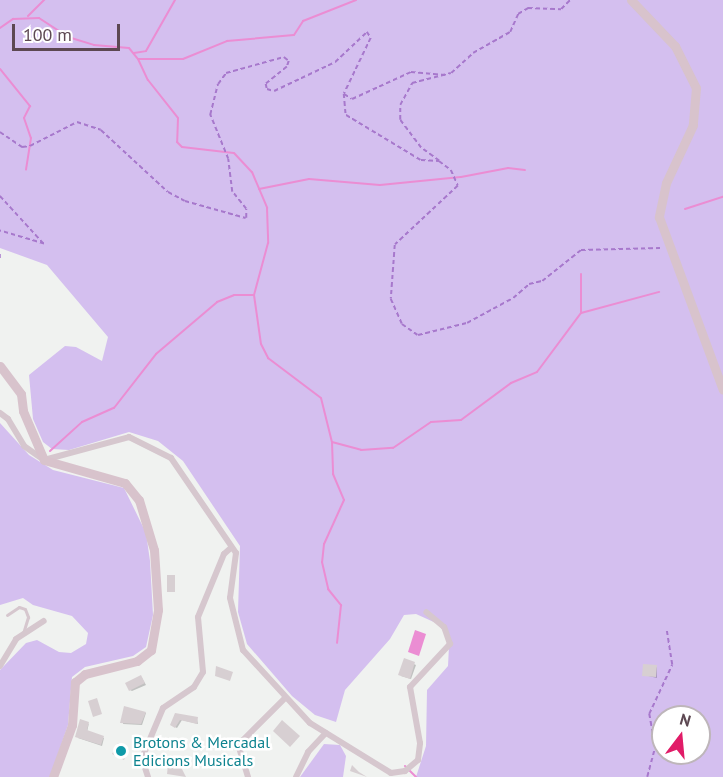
<!DOCTYPE html>
<html>
<head>
<meta charset="utf-8">
<style>
  body { margin:0 }
  #map { position:relative; width:723px; height:777px; overflow:hidden; background:#f0f2f0; font-family:"PT Sans",sans-serif }
  div>[style] { position:absolute }
  [style*='--x'] { left:calc(var(--x)*1px); top:calc(var(--y)*1px); width:calc(var(--w)*1px); rotate:calc(var(--a)*1deg) }
  .green>* { inset:0; background:#d4bfef }
  .water>* { inset:0; background:#eb8dd3 }
  .shadow>* { inset:0; background:#0003 }
  .stream>* { height:2px; margin:-1px; padding:0 1px; transform-origin:1px; border-radius:1px; background:#eb8dd3 }
  .building>* { inset:0; background:#d7cfd2 }
  .path>* { height:1.5px; margin-top:-0.75px; transform-origin:0; background:repeating-linear-gradient(90deg,#a778cc 0 4.5px,transparent 0 7.5px) }
  .lane>* { height:3px; margin:-1.5px; padding:0 1.5px; transform-origin:1.5px; border-radius:1.5px; background:#d6c7ce }
  .street>* { height:6px; margin:-3px; padding:0 3px; transform-origin:3px; border-radius:3px; background:#d6c7ce }
  .secondary>* { height:9px; margin:-4.5px; padding:0 4.5px; transform-origin:4.5px; border-radius:4.5px; background:#d8c3cc }
  .dots>* { width:16px; height:16px; translate:-50% -50%; box-sizing:border-box; border:3px solid #fff; border-radius:50% }
  span { translate:-50% -50%; white-space:nowrap; text-align:center; line-height:1.15; -webkit-text-stroke:5px #fff; paint-order:stroke }
  .culture-label { font-size:16px; color:#0d838f }
  .left { translate:0 -50%; text-align:left }
  .north { position:absolute; left:651px; top:705px; width:60px; height:60px; box-sizing:border-box; background:#fff; border:2px solid #beb6ba; border-radius:50%; rotate:16deg; font-size:16px; font-weight:700; line-height:24px; text-align:center; color:#5d4852 }
  .north::after { content:''; display:block; margin:auto; width:21px; height:27px; background:#e11c68; clip-path:polygon(50% 0,100% 100%,50% 72%,0 100%) }
  .scale { position:absolute; left:12px; top:24px; width:108px; height:27px; box-sizing:border-box; border:3px solid #5d4852; border-top:0; padding-left:8px; font-size:18px; line-height:21px; white-space:nowrap; color:#5d4852; -webkit-text-stroke:4px #fff; paint-order:stroke }
</style>
</head>
<body>
<div id="map">
  <div class="green">
    <i style="clip-path:polygon(evenodd,0 0,723px 0,723px 777px,416px 777px,426px 746px,427px 690px,448px 666px,449px 646px,444px 631px,436px 623px,416px 614px,404px 615px,390px 639px,345px 690px,336px 722px,315px 715px,292px 696px,247px 644px,238px 612px,240px 546px,183px 461px,158px 441px,129px 432px,69px 450px,52px 449px,43px 442px,33px 419px,29px 375px,65px 346px,76px 347px,102px 361px,108px 337px,47px 265px,0 248px,0 0,663px 717px,699px 717px,699px 753px,663px 753px,663px 717px)"></i>
    <i style="clip-path:polygon(0 423px,29px 455px,53px 470px,124px 488px,146px 533px,150px 561px,153px 615px,146px 647px,133px 656px,85px 667px,72px 677px,68px 725px,50px 777px,0 777px,0 670px,26px 643px,37px 640px,59px 652px,71px 653px,86px 644px,88px 633px,72px 616px,33px 605px,23px 598px,0 605px)"></i>
    <i style="clip-path:polygon(324px 744px,340px 745px,346px 756px,343px 777px,300px 777px)"></i>
  </div>
  <div class="water">
    <i style="clip-path:polygon(415px 630px,426px 634px,419px 656px,408px 652px)"></i>
  </div>
  <div class="shadow">
    <i style="clip-path:polygon(404px 660px,416px 665px,411px 679px,401px 676px)"></i>
    <i style="clip-path:polygon(657px 667px,657px 678px,644px 675px)"></i>
    <i style="clip-path:polygon(142px 678px,146px 685px,132px 691px,130px 690px)"></i>
    <i style="clip-path:polygon(125px 708px,146px 713px,142px 725px,123px 724px)"></i>
    <i style="clip-path:polygon(176px 714px,197px 719px,198px 724px,182px 720px,177px 728px,173px 726px)"></i>
    <i style="clip-path:polygon(89px 723px,87px 732px,104px 738px,102px 746px,78px 738px)"></i>
  </div>
  <div class="stream">
    <i style="--x:28;--y:16;--w:23;--a:-45"></i>
    <i style="--x:0;--y:28;--w:16;--a:-35"></i>
    <i style="--x:13;--y:19;--w:26;--a:-2"></i>
    <i style="--x:39;--y:18;--w:35;--a:33"></i>
    <i style="--x:68;--y:37;--w:27;--a:17"></i>
    <i style="--x:94;--y:45;--w:35;--a:5"></i>
    <i style="--x:129;--y:48;--w:14;--a:51"></i>
    <i style="--x:138;--y:59;--w:45;--a:0"></i>
    <i style="--x:183;--y:59;--w:48;--a:-22.2"></i>
    <i style="--x:227;--y:41;--w:67;--a:-5.1"></i>
    <i style="--x:294;--y:35;--w:17;--a:-57"></i>
    <i style="--x:303;--y:21;--w:57;--a:-21.6"></i>
    <i style="--x:134;--y:53;--w:12;--a:-9"></i>
    <i style="--x:146;--y:51;--w:59;--a:-60.4"></i>
    <i style="--x:138;--y:59;--w:23;--a:65"></i>
    <i style="--x:148;--y:80;--w:48;--a:51.7"></i>
    <i style="--x:178;--y:118;--w:24;--a:92"></i>
    <i style="--x:177;--y:142;--w:7;--a:45"></i>
    <i style="--x:182;--y:147;--w:52;--a:6.6"></i>
    <i style="--x:234;--y:153;--w:26;--a:47"></i>
    <i style="--x:252;--y:172;--w:39;--a:67"></i>
    <i style="--x:267;--y:208;--w:35;--a:88"></i>
    <i style="--x:268;--y:243;--w:54;--a:105.1"></i>
    <i style="--x:254;--y:295;--w:49;--a:81.9"></i>
    <i style="--x:261;--y:344;--w:16;--a:63"></i>
    <i style="--x:268;--y:358;--w:66;--a:37"></i>
    <i style="--x:321;--y:398;--w:45;--a:76"></i>
    <i style="--x:332;--y:442;--w:32;--a:88"></i>
    <i style="--x:333;--y:474;--w:28;--a:67"></i>
    <i style="--x:344;--y:500;--w:48;--a:114.4"></i>
    <i style="--x:324;--y:544;--w:18;--a:96"></i>
    <i style="--x:322;--y:562;--w:28;--a:77"></i>
    <i style="--x:328;--y:589;--w:21;--a:51"></i>
    <i style="--x:341;--y:605;--w:38;--a:96"></i>
    <i style="--x:0;--y:69;--w:48;--a:51"></i>
    <i style="--x:30;--y:106;--w:13;--a:117"></i>
    <i style="--x:24;--y:118;--w:21;--a:71"></i>
    <i style="--x:31;--y:138;--w:32;--a:99"></i>
    <i style="--x:259;--y:189;--w:51;--a:-11.3"></i>
    <i style="--x:309;--y:179;--w:71;--a:4.8"></i>
    <i style="--x:380;--y:185;--w:81;--a:-5.6"></i>
    <i style="--x:461;--y:177;--w:48;--a:-10.8"></i>
    <i style="--x:508;--y:168;--w:17;--a:7"></i>
    <i style="--x:685;--y:209;--w:40;--a:-18"></i>
    <i style="--x:581;--y:313;--w:81;--a:-15.1"></i>
    <i style="--x:332;--y:442;--w:30;--a:15"></i>
    <i style="--x:361;--y:450;--w:32;--a:-4"></i>
    <i style="--x:393;--y:448;--w:46;--a:-34.4"></i>
    <i style="--x:431;--y:422;--w:30;--a:-4"></i>
    <i style="--x:461;--y:420;--w:62;--a:-36.5"></i>
    <i style="--x:511;--y:383;--w:28;--a:-23"></i>
    <i style="--x:537;--y:372;--w:74;--a:-53.3"></i>
    <i style="--x:581;--y:313;--w:39;--a:-90"></i>
    <i style="--x:50;--y:451;--w:43;--a:-42.2"></i>
    <i style="--x:82;--y:422;--w:35;--a:-24"></i>
    <i style="--x:114;--y:408;--w:68;--a:-52.1"></i>
    <i style="--x:156;--y:354;--w:80;--a:-40.4"></i>
    <i style="--x:217;--y:302;--w:18;--a:-22"></i>
    <i style="--x:234;--y:295;--w:20;--a:0"></i>
    <i style="--x:405;--y:766;--w:16;--a:45"></i>
  </div>
  <div class="building">
    <i style="clip-path:polygon(167px 575px,175px 575px,175px 592px,167px 592px)"></i>
    <i style="clip-path:polygon(404px 658px,415px 662px,410px 679px,398px 675px)"></i>
    <i style="clip-path:polygon(643px 664px,657px 665px,656px 677px,642px 676px)"></i>
    <i style="clip-path:polygon(216px 666px,233px 672px,230px 681px,215px 676px)"></i>
    <i style="clip-path:polygon(141px 675px,145px 683px,129px 691px,125px 683px)"></i>
    <i style="clip-path:polygon(97px 698px,102px 714px,93px 717px,88px 701px)"></i>
    <i style="clip-path:polygon(124px 706px,146px 712px,141px 724px,120px 723px)"></i>
    <i style="clip-path:polygon(175px 713px,198px 717px,197px 724px,180px 720px,175px 728px,170px 725px)"></i>
    <i style="clip-path:polygon(80px 719px,89px 722px,87px 730px,104px 736px,101px 745px,75px 737px)"></i>
    <i style="clip-path:polygon(282px 720px,300px 736px,290px 747px,273px 731px)"></i>
    <i style="clip-path:polygon(162px 740px,179px 740px,180px 748px,162px 749px)"></i>
    <i style="clip-path:polygon(118px 743px,129px 749px,124px 760px,112px 754px)"></i>
    <i style="clip-path:polygon(168px 765px,181px 767px,186px 777px,167px 774px)"></i>
    <i style="clip-path:polygon(352px 765px,359px 772px,367px 777px,350px 771px)"></i>
  </div>
  <div class="path">
    <i style="--x:344;--y:94;--w:9;--a:32"></i>
    <i style="--x:352;--y:99;--w:65;--a:-24.6"></i>
    <i style="--x:411;--y:72;--w:34;--a:5"></i>
    <i style="--x:0;--y:132;--w:27;--a:34"></i>
    <i style="--x:22;--y:147;--w:8;--a:-7"></i>
    <i style="--x:30;--y:146;--w:53;--a:-27.1"></i>
    <i style="--x:77;--y:122;--w:25;--a:18"></i>
    <i style="--x:101;--y:130;--w:91;--a:42.8"></i>
    <i style="--x:168;--y:192;--w:19;--a:28"></i>
    <i style="--x:185;--y:201;--w:63;--a:15.6"></i>
    <i style="--x:246;--y:218;--w:9;--a:-90"></i>
    <i style="--x:246;--y:209;--w:22;--a:-129"></i>
    <i style="--x:232;--y:192;--w:33;--a:-97"></i>
    <i style="--x:228;--y:159;--w:48;--a:-112.2"></i>
    <i style="--x:210;--y:115;--w:32;--a:-76"></i>
    <i style="--x:218;--y:84;--w:14;--a:-54"></i>
    <i style="--x:226;--y:73;--w:60;--a:-15.4"></i>
    <i style="--x:284;--y:57;--w:6;--a:39"></i>
    <i style="--x:289;--y:61;--w:6;--a:108"></i>
    <i style="--x:287;--y:67;--w:27;--a:141"></i>
    <i style="--x:266;--y:84;--w:5;--a:79"></i>
    <i style="--x:267;--y:89;--w:7;--a:16"></i>
    <i style="--x:274;--y:91;--w:68;--a:-25.4"></i>
    <i style="--x:335;--y:62;--w:44;--a:-43.2"></i>
    <i style="--x:367;--y:32;--w:7;--a:56"></i>
    <i style="--x:371;--y:38;--w:62;--a:115.7"></i>
    <i style="--x:344;--y:94;--w:21;--a:85"></i>
    <i style="--x:346;--y:115;--w:87;--a:31"></i>
    <i style="--x:421;--y:160;--w:18;--a:3"></i>
    <i style="--x:439;--y:161;--w:22;--a:-144"></i>
    <i style="--x:421;--y:148;--w:35;--a:-127"></i>
    <i style="--x:400;--y:120;--w:15;--a:-90"></i>
    <i style="--x:400;--y:105;--w:25;--a:-61"></i>
    <i style="--x:412;--y:83;--w:40;--a:-14.4"></i>
    <i style="--x:451;--y:73;--w:30;--a:-42"></i>
    <i style="--x:473;--y:53;--w:43;--a:-29.6"></i>
    <i style="--x:510;--y:32;--w:20;--a:-66"></i>
    <i style="--x:518;--y:14;--w:12;--a:-31"></i>
    <i style="--x:528;--y:8;--w:33;--a:2"></i>
    <i style="--x:561;--y:9;--w:13;--a:-45"></i>
    <i style="--x:439;--y:161;--w:15;--a:37"></i>
    <i style="--x:451;--y:170;--w:17;--a:66"></i>
    <i style="--x:458;--y:186;--w:86;--a:136.9"></i>
    <i style="--x:395;--y:245;--w:54;--a:94.2"></i>
    <i style="--x:391;--y:299;--w:27;--a:66"></i>
    <i style="--x:402;--y:324;--w:19;--a:35"></i>
    <i style="--x:418;--y:335;--w:50;--a:-13.8"></i>
    <i style="--x:467;--y:323;--w:52;--a:-28.5"></i>
    <i style="--x:513;--y:298;--w:21;--a:-41"></i>
    <i style="--x:529;--y:284;--w:13;--a:-13"></i>
    <i style="--x:542;--y:281;--w:50;--a:-38.5"></i>
    <i style="--x:581;--y:250;--w:79;--a:-1.5"></i>
    <i style="--x:0;--y:196;--w:65;--a:47.5"></i>
    <i style="--x:44;--y:244;--w:46;--a:-163.5"></i>
    <i style="--x:0;--y:254;--w:5;--a:90"></i>
    <i style="--x:647;--y:777;--w:30;--a:-75"></i>
    <i style="--x:655;--y:748;--w:35;--a:-100"></i>
    <i style="--x:649;--y:714;--w:54;--a:-64.9"></i>
    <i style="--x:672;--y:665;--w:36;--a:-99"></i>
  </div>
  <div class="lane">
    <i style="--x:7;--y:615;--w:14;--a:-34"></i>
    <i style="--x:19;--y:607;--w:6;--a:18"></i>
    <i style="--x:25;--y:609;--w:9;--a:69"></i>
    <i style="--x:28;--y:617;--w:17;--a:107"></i>
  </div>
  <div class="street">
    <i style="--x:0;--y:413;--w:10;--a:37"></i>
    <i style="--x:8;--y:419;--w:31;--a:59"></i>
    <i style="--x:24;--y:446;--w:24;--a:35"></i>
    <i style="--x:44;--y:460;--w:88;--a:-15.1"></i>
    <i style="--x:129;--y:437;--w:47;--a:26.6"></i>
    <i style="--x:171;--y:458;--w:115;--a:55.6"></i>
    <i style="--x:236;--y:553;--w:45;--a:97.6"></i>
    <i style="--x:230;--y:598;--w:54;--a:76"></i>
    <i style="--x:243;--y:650;--w:99;--a:47.5"></i>
    <i style="--x:310;--y:723;--w:95;--a:31.7"></i>
    <i style="--x:391;--y:773;--w:14;--a:-8"></i>
    <i style="--x:405;--y:771;--w:17;--a:-40"></i>
    <i style="--x:418;--y:760;--w:17;--a:-83"></i>
    <i style="--x:420;--y:743;--w:57;--a:-100.1"></i>
    <i style="--x:410;--y:687;--w:59;--a:-47.1"></i>
    <i style="--x:450;--y:644;--w:18;--a:-109"></i>
    <i style="--x:444;--y:627;--w:23;--a:-140"></i>
    <i style="--x:0;--y:666;--w:31;--a:-59"></i>
    <i style="--x:16;--y:639;--w:33;--a:-33"></i>
    <i style="--x:148;--y:777;--w:20;--a:-108"></i>
    <i style="--x:142;--y:758;--w:54;--a:-67.2"></i>
    <i style="--x:163;--y:708;--w:37;--a:-34"></i>
    <i style="--x:194;--y:687;--w:17;--a:-59"></i>
    <i style="--x:203;--y:672;--w:55;--a:-95.2"></i>
    <i style="--x:198;--y:617;--w:68;--a:-67.6"></i>
    <i style="--x:224;--y:554;--w:9;--a:-41"></i>
    <i style="--x:248;--y:777;--w:34;--a:-107"></i>
    <i style="--x:238;--y:745;--w:65;--a:-45"></i>
    <i style="--x:296;--y:777;--w:28;--a:-64"></i>
    <i style="--x:308;--y:752;--w:26;--a:-47"></i>
  </div>
  <div class="secondary">
    <i style="--x:631;--y:0;--w:64;--a:46.3"></i>
    <i style="--x:675;--y:46;--w:47;--a:63.4"></i>
    <i style="--x:696;--y:88;--w:37;--a:95"></i>
    <i style="--x:693;--y:125;--w:64;--a:115"></i>
    <i style="--x:666;--y:183;--w:35;--a:102"></i>
    <i style="--x:659;--y:217;--w:184;--a:69.7"></i>
    <i style="--x:0;--y:366;--w:35;--a:53"></i>
    <i style="--x:21;--y:394;--w:17;--a:83"></i>
    <i style="--x:23;--y:411;--w:53;--a:66.8"></i>
    <i style="--x:44;--y:460;--w:84;--a:15.9"></i>
    <i style="--x:125;--y:483;--w:22;--a:51"></i>
    <i style="--x:139;--y:500;--w:52;--a:73.3"></i>
    <i style="--x:154;--y:550;--w:60;--a:86.2"></i>
    <i style="--x:158;--y:610;--w:41;--a:99.9"></i>
    <i style="--x:151;--y:650;--w:18;--a:142"></i>
    <i style="--x:137;--y:661;--w:54;--a:166"></i>
    <i style="--x:85;--y:674;--w:13;--a:141"></i>
    <i style="--x:75;--y:682;--w:43;--a:94"></i>
    <i style="--x:72;--y:725;--w:55;--a:110.1"></i>
  </div>
  <div class="dots">
    <i style="left:121px;top:751px;background:#0f9aa8"></i>
  </div>
  <div class="culture-label">
    <span class="left" style="left:133px;top:751px">Brotons &amp; Mercadal<br>Edicions Musicals</span>
  </div>
  <div class="north">N</div>
  <div class="scale">100 m</div>
</div>
</body>
</html>
